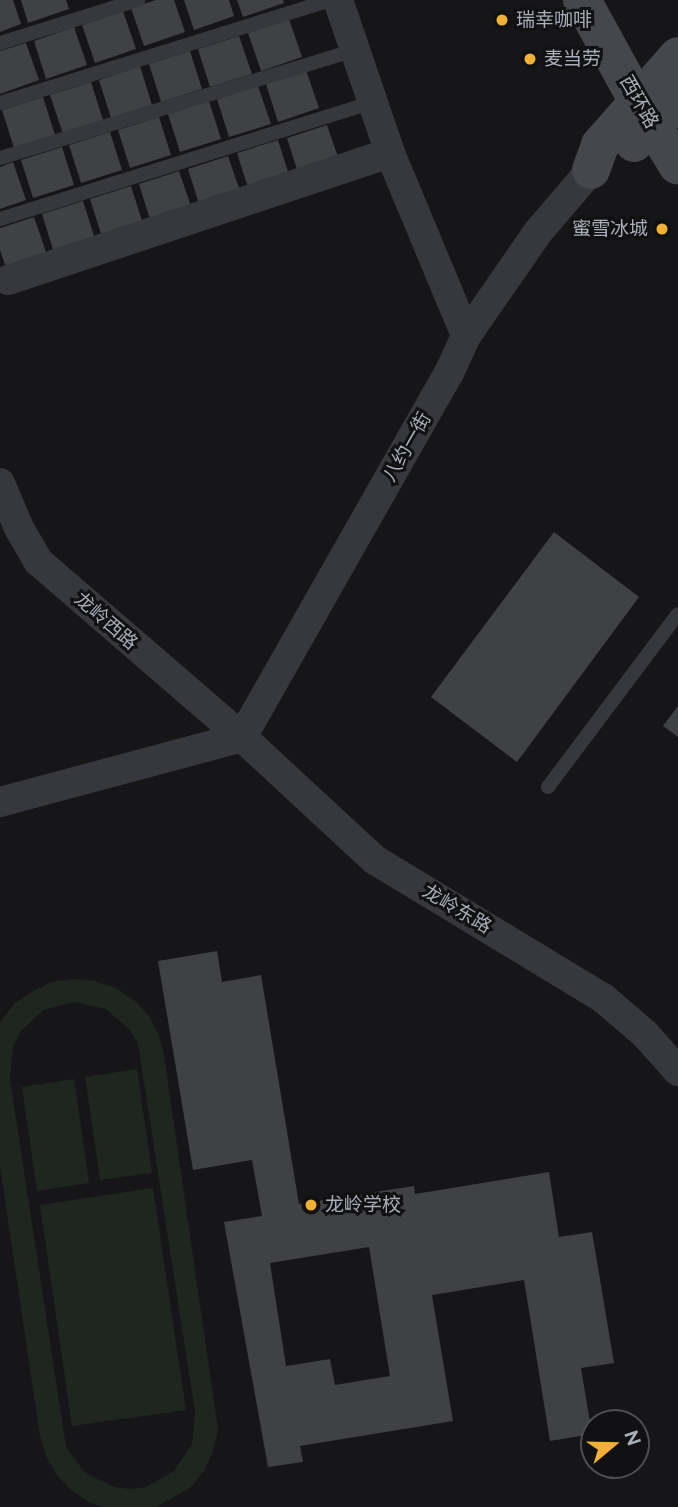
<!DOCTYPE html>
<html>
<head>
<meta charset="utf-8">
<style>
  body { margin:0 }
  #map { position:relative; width:678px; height:1507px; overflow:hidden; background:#161618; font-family:Raleway,"Noto Sans SC",sans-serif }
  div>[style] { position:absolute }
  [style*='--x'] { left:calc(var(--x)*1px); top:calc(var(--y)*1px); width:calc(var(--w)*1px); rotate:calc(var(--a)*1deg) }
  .green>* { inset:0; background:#1e261f }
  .building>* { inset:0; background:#404145 }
  .lane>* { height:14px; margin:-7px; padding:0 7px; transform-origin:7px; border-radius:7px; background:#37383d }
  .street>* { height:30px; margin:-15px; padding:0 15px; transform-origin:15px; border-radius:15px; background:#37383d }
  .secondary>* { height:38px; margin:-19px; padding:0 19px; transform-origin:19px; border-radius:19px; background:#45474d }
  .dots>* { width:19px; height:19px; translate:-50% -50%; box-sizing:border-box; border:4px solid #111113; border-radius:50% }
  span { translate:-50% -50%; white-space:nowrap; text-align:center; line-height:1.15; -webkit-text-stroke:6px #111113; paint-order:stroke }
  .poi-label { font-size:19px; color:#a8adb8 }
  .left { translate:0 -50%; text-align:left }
  .right { translate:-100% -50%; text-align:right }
  .street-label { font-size:19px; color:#a8adb8 }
  .north { position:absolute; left:580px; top:1409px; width:70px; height:70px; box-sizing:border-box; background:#111113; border:2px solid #4d4f55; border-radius:50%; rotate:71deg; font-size:19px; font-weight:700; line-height:28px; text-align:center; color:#a8adb8 }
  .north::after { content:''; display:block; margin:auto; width:24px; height:32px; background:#f2b134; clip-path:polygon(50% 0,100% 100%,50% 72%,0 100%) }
</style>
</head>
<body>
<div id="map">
  <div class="green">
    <i style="clip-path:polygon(evenodd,74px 979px,95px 981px,116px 988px,134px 1000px,149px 1016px,159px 1035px,164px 1055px,218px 1430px,213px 1451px,204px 1471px,190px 1488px,156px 1507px,102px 1507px,89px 1502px,71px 1490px,56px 1474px,46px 1456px,40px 1436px,0 1166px,0 1022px,15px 1003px,33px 991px,52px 982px,74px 979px,74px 1002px,106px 1009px,130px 1030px,138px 1044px,195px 1412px,192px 1444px,174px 1471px,146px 1487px,130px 1489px,114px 1487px,85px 1473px,66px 1447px,10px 1079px,13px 1047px,20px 1032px,43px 1010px,74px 1002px)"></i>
    <i style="clip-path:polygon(137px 1069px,152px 1173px,100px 1180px,85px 1077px)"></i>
    <i style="clip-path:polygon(74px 1079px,89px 1183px,37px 1191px,22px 1087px)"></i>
    <i style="clip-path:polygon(153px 1188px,186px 1410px,72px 1426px,40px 1205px)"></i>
  </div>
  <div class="building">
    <i style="clip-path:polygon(0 0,13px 0,21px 24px,0 32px)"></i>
    <i style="clip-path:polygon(21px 0,66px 0,69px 9px,28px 23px)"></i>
    <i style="clip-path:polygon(156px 0,174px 0,185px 32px,144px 46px,131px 8px)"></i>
    <i style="clip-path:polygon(184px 0,229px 0,234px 16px,194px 30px)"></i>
    <i style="clip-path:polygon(237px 0,283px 0,284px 3px,243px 17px)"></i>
    <i style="clip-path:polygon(123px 11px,136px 49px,95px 63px,82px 25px)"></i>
    <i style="clip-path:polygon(289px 19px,302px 57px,261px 71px,248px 33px)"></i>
    <i style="clip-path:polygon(74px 27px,87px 65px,46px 79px,34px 41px)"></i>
    <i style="clip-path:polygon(239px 36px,252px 74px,210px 87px,198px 49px)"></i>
    <i style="clip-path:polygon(26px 43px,39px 80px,0 94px,0 51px)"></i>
    <i style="clip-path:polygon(190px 51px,202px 89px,161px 102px,149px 64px)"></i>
    <i style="clip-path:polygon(140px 66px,152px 105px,111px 118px,99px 80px)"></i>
    <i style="clip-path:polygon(306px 70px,319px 108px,278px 122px,266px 84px)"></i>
    <i style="clip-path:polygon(91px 82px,103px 120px,63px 134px,50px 95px)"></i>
    <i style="clip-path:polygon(258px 86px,271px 124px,229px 137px,217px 99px)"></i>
    <i style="clip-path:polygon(43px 97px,55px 135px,14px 148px,2px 110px)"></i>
    <i style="clip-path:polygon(209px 101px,221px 139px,180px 152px,168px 114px)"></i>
    <i style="clip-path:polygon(159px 117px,171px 155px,130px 168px,118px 130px)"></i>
    <i style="clip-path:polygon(327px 125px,340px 163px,299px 176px,287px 138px)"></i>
    <i style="clip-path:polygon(110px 132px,122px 170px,81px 183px,69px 145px)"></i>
    <i style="clip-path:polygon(278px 140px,290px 178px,249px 191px,237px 153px)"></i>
    <i style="clip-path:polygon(62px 147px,74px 185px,33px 198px,21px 160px)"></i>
    <i style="clip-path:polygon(228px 156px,241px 194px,200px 207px,188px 169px)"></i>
    <i style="clip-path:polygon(13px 162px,26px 200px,0 209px,0 167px)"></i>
    <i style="clip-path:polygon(179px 171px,192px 209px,151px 223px,139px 184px)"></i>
    <i style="clip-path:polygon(131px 186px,143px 224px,102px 237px,90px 199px)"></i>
    <i style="clip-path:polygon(83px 201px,95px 239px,54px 253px,42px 214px)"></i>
    <i style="clip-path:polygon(34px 217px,47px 255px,6px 268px,0 250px,0 228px)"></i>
    <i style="clip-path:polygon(554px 532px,639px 597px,517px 762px,431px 697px)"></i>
    <i style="clip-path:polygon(678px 706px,678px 737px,663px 726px)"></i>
    <i style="clip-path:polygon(evenodd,217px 951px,222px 982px,261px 975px,299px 1204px,414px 1186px,415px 1194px,549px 1172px,559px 1237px,592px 1232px,614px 1363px,581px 1368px,592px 1434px,550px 1441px,524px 1280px,432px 1295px,453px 1421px,300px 1446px,303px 1462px,268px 1467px,224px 1222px,262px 1216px,252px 1160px,193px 1170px,158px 961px,217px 951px,369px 1247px,390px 1376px,335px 1385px,330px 1359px,286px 1366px,270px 1263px,369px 1247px)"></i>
  </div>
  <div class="lane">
    <i style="--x:0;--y:43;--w:145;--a:-17.3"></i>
    <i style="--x:0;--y:103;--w:347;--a:-17.3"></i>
    <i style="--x:0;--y:158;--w:371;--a:-16.9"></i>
    <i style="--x:0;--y:219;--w:391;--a:-17.4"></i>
    <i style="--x:548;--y:787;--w:216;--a:-53.1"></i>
  </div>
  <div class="street">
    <i style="--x:338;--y:0;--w:162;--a:71.2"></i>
    <i style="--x:390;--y:153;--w:198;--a:67.4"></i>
    <i style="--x:8;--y:280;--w:403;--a:-18.4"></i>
    <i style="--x:0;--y:483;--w:49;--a:67.1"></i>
    <i style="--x:19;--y:528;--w:39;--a:60"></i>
    <i style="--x:39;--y:562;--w:268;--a:40.8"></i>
    <i style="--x:242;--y:737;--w:181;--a:42.8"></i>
    <i style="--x:375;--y:860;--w:267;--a:31.2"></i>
    <i style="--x:603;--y:998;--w:55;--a:40.6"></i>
    <i style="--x:645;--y:1034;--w:50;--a:48.3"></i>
    <i style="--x:242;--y:737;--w:419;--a:-60.4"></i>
    <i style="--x:449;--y:373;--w:41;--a:-65.3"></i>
    <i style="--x:466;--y:336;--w:126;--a:-55.3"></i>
    <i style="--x:538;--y:232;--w:82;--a:-49.5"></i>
    <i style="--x:0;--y:802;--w:251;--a:-15"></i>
  </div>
  <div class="secondary">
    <i style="--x:582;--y:0;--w:116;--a:61.2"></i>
    <i style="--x:638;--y:102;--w:75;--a:58"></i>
    <i style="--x:634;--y:143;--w:26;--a:-50"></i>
    <i style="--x:651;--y:123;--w:18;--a:-34"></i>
    <i style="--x:666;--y:113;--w:20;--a:-53"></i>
    <i style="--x:591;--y:170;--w:27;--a:-70"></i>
    <i style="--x:600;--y:145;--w:118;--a:-48.8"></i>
  </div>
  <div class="dots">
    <i style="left:502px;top:20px;background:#f2b134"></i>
    <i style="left:530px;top:59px;background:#f2b134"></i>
    <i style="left:662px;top:229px;background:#f2b134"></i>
    <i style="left:311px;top:1205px;background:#f2b134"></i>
  </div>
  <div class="poi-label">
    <span class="left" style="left:516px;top:20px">瑞幸咖啡</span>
    <span class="left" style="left:544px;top:59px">麦当劳</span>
    <span class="right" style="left:648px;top:229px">蜜雪冰城</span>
    <span class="left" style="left:325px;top:1205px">龙岭学校</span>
  </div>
  <div class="street-label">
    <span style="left:639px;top:102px;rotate:60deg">西环路</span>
    <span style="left:407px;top:447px;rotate:-60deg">八约一街</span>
    <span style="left:106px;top:621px;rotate:41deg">龙岭西路</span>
    <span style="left:457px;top:909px;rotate:31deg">龙岭东路</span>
  </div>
  <div class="north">N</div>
</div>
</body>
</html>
